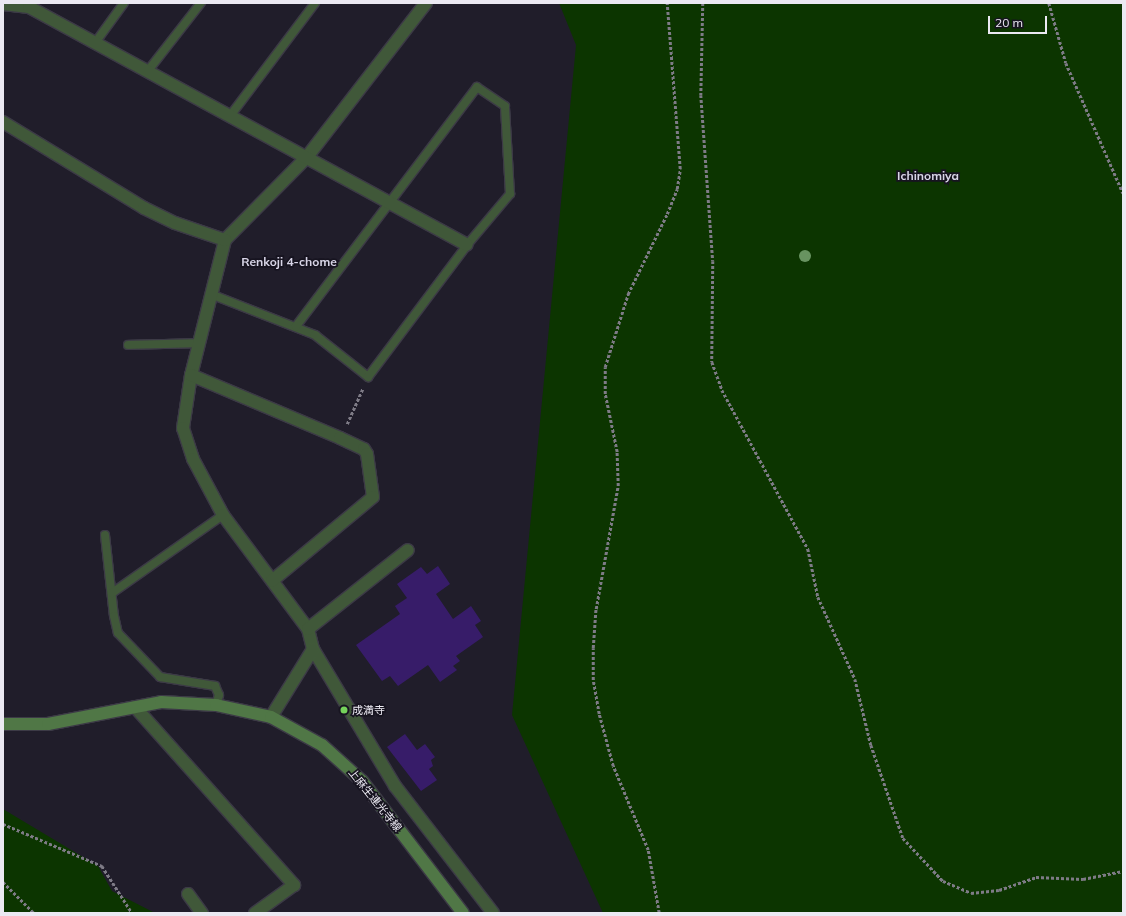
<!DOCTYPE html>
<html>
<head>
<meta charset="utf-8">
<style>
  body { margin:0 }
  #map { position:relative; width:1126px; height:916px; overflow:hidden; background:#201d2a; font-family:Mulish,"Noto Sans JP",sans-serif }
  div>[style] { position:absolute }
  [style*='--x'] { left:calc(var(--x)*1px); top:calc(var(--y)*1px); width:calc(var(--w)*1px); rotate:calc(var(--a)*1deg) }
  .green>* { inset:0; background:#0c3500 }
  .building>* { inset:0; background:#371c69 }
  .path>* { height:2.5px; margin-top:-1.25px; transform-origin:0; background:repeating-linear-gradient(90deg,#7e7b86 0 3px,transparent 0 5px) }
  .roads { filter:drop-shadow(1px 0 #3c3a46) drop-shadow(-1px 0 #3c3a46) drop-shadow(0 1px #3c3a46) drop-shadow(0 -1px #3c3a46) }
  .service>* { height:8px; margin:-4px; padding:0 4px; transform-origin:4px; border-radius:4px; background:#405839 }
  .minor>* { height:12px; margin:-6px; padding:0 6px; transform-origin:6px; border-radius:6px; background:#405839 }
  .secondary>* { height:12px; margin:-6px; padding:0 6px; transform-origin:6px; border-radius:6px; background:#507746 }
  .trees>* { width:12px; height:12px; margin:-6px; border-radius:50%; background:#689360 }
  .dots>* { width:11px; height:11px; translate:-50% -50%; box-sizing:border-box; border:2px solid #171420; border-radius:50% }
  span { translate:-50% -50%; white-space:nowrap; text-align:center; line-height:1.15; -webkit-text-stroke:3.5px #171420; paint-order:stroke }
  .poi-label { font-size:11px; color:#ebe9f2 }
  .left { translate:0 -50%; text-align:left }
  .street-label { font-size:11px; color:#ebe9f2 }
  .neighbourhood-label { font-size:12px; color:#d8d5e7; font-weight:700 }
  .frame { position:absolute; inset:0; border:4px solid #ebe9f2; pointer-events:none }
  .scale { position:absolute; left:988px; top:16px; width:59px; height:18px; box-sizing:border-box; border:2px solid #ebe9f2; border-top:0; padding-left:5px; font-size:12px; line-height:14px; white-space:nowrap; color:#ebe9f2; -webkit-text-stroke:3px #171420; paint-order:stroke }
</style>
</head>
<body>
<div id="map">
  <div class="green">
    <i style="clip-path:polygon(559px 3px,1123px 3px,1123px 913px,603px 913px,512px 715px,576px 45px)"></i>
    <i style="clip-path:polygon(3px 809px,98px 866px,112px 891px,155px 913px,3px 913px)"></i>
  </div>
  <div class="building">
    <i style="clip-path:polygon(438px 566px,450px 584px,436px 594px,453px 619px,471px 606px,481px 621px,475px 625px,483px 637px,456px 656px,460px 661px,453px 666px,457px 670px,440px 682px,428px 665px,398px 686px,390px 676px,382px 681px,356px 645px,400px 614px,395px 606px,407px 598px,397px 584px,421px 567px,427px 574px)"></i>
    <i style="clip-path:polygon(405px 734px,417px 750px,425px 744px,435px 757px,431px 760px,433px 766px,429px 769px,437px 780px,421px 791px,387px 747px)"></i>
  </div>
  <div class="path">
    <i style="--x:703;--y:3;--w:92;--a:91.2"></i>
    <i style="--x:701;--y:95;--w:166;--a:85.9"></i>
    <i style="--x:713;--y:261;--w:101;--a:90.6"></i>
    <i style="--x:712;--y:362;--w:30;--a:70"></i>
    <i style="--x:722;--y:390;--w:181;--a:61.6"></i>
    <i style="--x:808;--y:549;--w:49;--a:78.2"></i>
    <i style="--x:818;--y:597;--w:90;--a:65.7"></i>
    <i style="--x:855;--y:679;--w:68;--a:76.4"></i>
    <i style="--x:871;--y:745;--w:98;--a:71"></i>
    <i style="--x:903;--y:838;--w:59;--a:47.1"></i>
    <i style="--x:943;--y:881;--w:30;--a:23"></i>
    <i style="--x:971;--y:893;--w:28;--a:-6"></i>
    <i style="--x:999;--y:890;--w:39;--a:-19"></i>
    <i style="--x:1036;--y:877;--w:47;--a:2.4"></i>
    <i style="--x:1083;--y:879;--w:41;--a:-11.3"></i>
    <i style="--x:1049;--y:3;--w:62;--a:74.2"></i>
    <i style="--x:1066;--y:63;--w:142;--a:66.3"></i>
    <i style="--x:347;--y:424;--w:39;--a:-66"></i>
    <i style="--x:3;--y:824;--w:108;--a:23"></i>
    <i style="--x:102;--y:866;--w:56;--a:57.4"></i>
    <i style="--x:3;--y:882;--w:44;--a:45"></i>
    <i style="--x:659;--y:913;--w:64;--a:-99.9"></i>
    <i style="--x:648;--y:850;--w:91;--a:-112.6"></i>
    <i style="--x:613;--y:766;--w:54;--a:-105.1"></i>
    <i style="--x:599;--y:714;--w:35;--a:-100"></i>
    <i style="--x:593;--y:680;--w:32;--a:-90"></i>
    <i style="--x:593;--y:648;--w:39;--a:-86"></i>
    <i style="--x:596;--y:609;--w:125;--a:-79.9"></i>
    <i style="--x:618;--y:486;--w:34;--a:-92"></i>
    <i style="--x:617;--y:452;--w:59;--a:-101.7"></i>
    <i style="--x:605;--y:394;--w:27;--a:-90"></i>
    <i style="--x:605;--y:367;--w:77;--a:-72.5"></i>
    <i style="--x:628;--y:294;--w:89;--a:-64"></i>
    <i style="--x:667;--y:214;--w:27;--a:-68"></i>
    <i style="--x:677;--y:189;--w:20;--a:-81"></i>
    <i style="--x:680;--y:169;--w:167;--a:-94.5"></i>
  </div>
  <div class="roads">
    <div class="service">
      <i style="--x:95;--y:43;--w:49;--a:-54.1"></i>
      <i style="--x:147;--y:72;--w:88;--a:-52"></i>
      <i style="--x:230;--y:116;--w:141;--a:-53"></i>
      <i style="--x:213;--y:295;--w:110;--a:21.4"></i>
      <i style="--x:315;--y:335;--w:68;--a:38.4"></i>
      <i style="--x:368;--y:377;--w:165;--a:-53.1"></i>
      <i style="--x:467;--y:245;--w:67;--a:-49.9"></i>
      <i style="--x:510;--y:194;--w:88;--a:-93.3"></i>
      <i style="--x:505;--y:106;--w:34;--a:-146"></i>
      <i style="--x:477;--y:87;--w:300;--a:127.1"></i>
      <i style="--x:128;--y:345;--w:72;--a:-1.6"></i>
      <i style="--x:105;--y:535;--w:81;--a:83.7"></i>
      <i style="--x:114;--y:616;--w:17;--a:77"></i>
      <i style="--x:118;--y:633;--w:61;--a:46.3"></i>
      <i style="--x:160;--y:677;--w:56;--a:9.3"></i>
      <i style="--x:215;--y:686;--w:10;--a:66"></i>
      <i style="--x:219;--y:695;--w:10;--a:107"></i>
      <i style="--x:112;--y:593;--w:136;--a:-35.1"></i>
    </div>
    <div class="minor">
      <i style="--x:426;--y:3;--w:195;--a:127.7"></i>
      <i style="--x:307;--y:157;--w:117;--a:134.7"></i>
      <i style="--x:225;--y:240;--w:139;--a:104.1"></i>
      <i style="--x:191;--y:375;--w:54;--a:98.6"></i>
      <i style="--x:183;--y:428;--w:33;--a:72"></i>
      <i style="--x:193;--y:459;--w:64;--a:61.8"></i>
      <i style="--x:223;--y:515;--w:142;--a:53.3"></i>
      <i style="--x:308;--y:629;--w:21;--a:76"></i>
      <i style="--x:313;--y:649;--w:160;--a:59.1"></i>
      <i style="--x:395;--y:786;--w:160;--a:52.3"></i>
      <i style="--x:3;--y:4;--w:26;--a:7"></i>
      <i style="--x:29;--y:7;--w:498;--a:28.5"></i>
      <i style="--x:3;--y:122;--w:165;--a:31.4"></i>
      <i style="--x:144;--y:208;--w:34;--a:26"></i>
      <i style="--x:175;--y:223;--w:53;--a:18.8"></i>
      <i style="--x:191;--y:375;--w:162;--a:22.9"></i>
      <i style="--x:340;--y:438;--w:26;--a:25"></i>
      <i style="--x:364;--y:449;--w:6;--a:59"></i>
      <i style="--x:367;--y:454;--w:43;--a:82.1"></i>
      <i style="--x:373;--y:497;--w:131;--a:140.3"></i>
      <i style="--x:308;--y:629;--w:127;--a:-38.3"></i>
      <i style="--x:135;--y:707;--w:239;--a:48.2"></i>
      <i style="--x:294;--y:885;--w:48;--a:144.3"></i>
      <i style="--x:271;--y:717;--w:80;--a:-58.3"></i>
      <i style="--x:188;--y:894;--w:24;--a:54"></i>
    </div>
    <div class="secondary">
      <i style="--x:3;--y:724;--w:45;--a:0"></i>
      <i style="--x:48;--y:724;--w:115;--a:-11"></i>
      <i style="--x:161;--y:702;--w:55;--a:3.1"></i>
      <i style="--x:216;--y:705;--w:56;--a:12.3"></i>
      <i style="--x:271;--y:717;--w:58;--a:28.8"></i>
      <i style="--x:322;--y:745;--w:54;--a:42"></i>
      <i style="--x:362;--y:781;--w:166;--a:52.6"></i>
    </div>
  </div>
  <div class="trees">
    <i style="left:805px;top:256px"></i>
  </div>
  <div class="dots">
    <i style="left:344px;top:710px;background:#75d25b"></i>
  </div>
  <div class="poi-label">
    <span class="left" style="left:352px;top:710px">成満寺</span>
  </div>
  <div class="street-label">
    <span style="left:375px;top:800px;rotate:51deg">上麻生連光寺線</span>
  </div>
  <div class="neighbourhood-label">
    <span style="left:928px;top:176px">Ichinomiya</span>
    <span style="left:289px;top:262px">Renkoji 4-chome</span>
  </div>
  <div class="frame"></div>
  <div class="scale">20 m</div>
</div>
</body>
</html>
